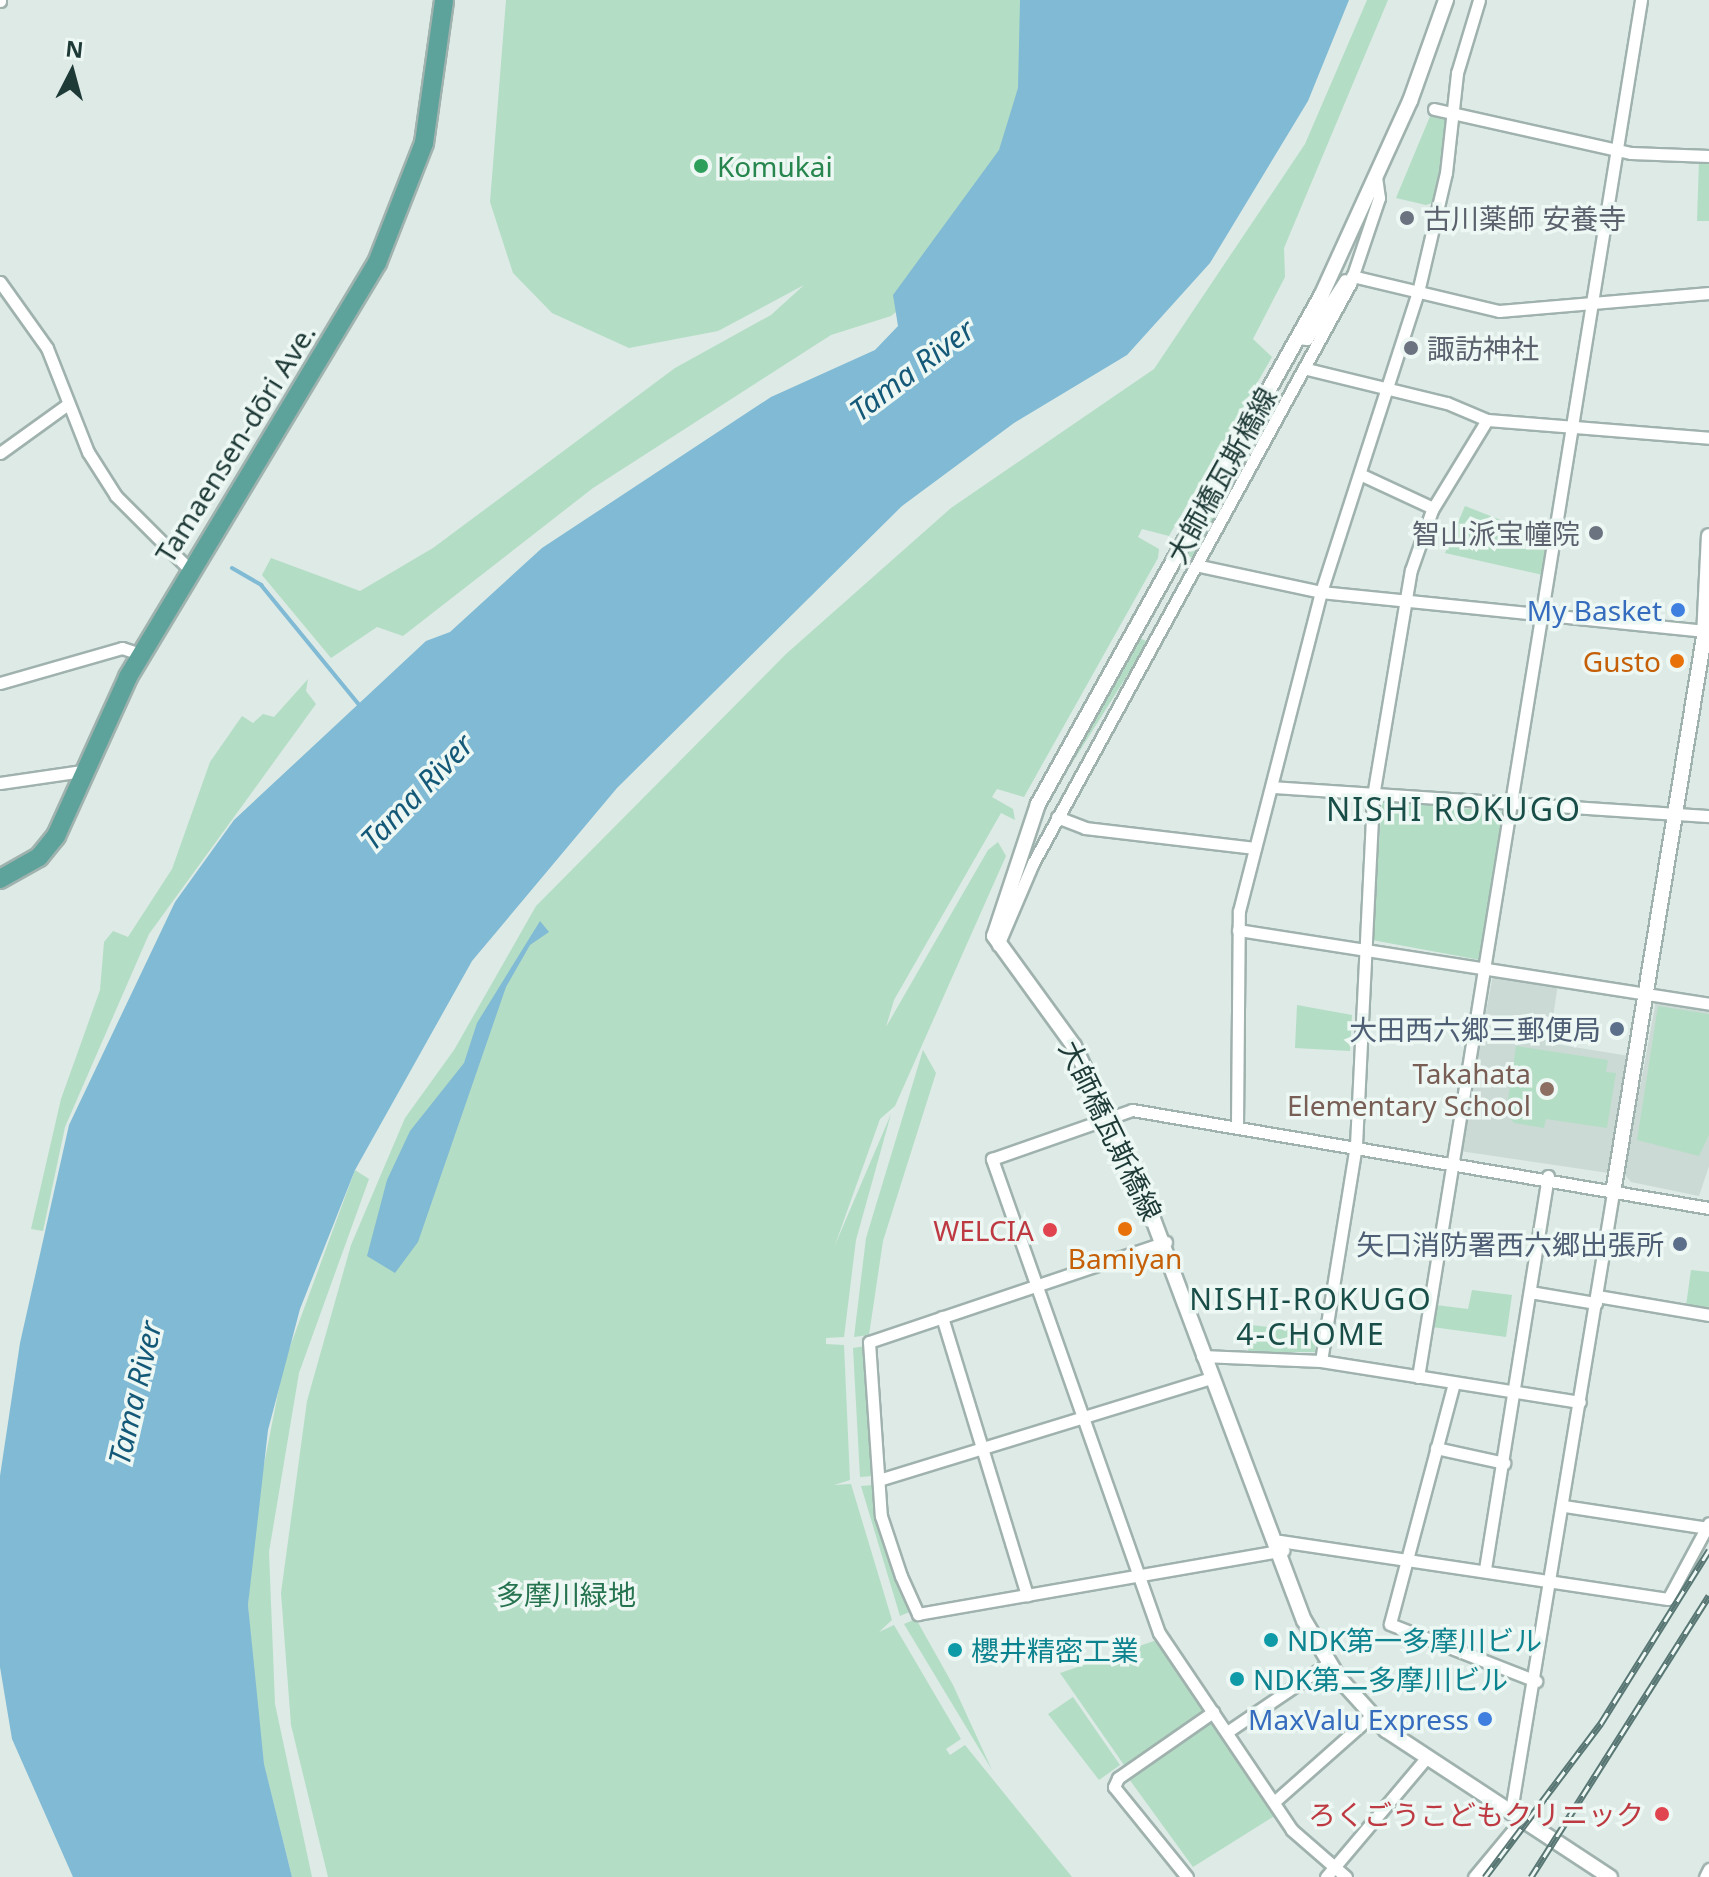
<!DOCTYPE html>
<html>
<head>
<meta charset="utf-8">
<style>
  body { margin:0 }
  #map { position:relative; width:1709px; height:1877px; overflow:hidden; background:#ddeae6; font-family:"Noto Sans","Noto Sans JP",sans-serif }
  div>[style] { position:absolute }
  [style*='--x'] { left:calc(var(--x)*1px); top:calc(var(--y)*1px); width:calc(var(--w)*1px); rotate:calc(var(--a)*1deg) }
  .built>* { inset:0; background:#cbdad5 }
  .green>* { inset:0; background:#b4ddc5 }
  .water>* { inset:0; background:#80bad4 }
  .stream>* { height:4px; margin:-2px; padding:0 2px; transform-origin:2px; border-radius:2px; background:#80bad4 }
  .roads { filter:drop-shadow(2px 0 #a0b2ae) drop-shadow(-2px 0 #a0b2ae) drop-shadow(0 2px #a0b2ae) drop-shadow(0 -2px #a0b2ae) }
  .minor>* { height:11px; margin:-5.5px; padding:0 5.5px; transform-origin:5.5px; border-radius:5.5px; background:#fff }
  .tertiary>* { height:14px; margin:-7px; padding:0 7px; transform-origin:7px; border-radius:7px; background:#fff }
  .primary>* { height:18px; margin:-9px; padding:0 9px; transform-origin:9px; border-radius:9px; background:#5ea39b }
  .rail>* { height:7px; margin-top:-3.5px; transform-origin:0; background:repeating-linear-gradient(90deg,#edf7f3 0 12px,#587673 0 24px); box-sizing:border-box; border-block:2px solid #587673 }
  .dots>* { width:22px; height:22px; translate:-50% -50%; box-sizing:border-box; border:4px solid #edf7f3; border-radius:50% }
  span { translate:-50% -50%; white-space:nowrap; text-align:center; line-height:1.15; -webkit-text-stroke:7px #edf7f3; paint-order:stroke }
  .leisure-label { font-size:28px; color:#27864d }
  .left { translate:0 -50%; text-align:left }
  .worship-label { font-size:28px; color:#5b616d }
  .right { translate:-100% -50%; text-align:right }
  .street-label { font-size:28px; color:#1e3a37 }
  .shop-label { font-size:28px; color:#366cbe }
  .food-label { font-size:28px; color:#c56008 }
  .service-label { font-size:28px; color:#4e5e75 }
  .education-label { font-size:28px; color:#785e54 }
  .health-label { font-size:28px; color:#be3a42 }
  .park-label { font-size:28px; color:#26734f }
  .culture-label { font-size:28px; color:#0d838f }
  .water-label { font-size:30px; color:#155979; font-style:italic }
  .neighbourhood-label { font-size:30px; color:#194d48; letter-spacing:2px }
  .quarter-label { font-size:32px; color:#194d48; letter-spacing:2px }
  .north { position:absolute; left:32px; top:32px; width:80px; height:80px; -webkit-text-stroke:6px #edf7f3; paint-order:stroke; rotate:6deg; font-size:22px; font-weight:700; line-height:32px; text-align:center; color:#1e3a37 }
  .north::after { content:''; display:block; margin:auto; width:28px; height:36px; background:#1e3a37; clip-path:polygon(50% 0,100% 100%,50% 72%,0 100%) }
</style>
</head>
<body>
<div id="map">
  <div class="built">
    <i style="clip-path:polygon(1493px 975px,1558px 984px,1549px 1043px,1629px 1056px,1609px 1173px,1460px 1151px)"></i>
    <i style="clip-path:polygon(1656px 1001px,1709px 1009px,1709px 1166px,1699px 1196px,1631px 1182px,1624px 1174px)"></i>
  </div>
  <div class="green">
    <i style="clip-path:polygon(506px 0,1132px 0,968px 255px,891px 316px,831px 335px,593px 488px,403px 636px,377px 627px,331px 658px,262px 575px,271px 558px,360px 591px,433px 548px,675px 368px,771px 315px,804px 285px,718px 331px,629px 348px,552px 313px,513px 273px,490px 202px)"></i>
    <i style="clip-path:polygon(1367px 0,1388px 0,1284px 248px,1285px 277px,1253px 339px,1272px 357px,1169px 536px,1142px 529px,1138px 537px,1159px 549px,1158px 558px,1024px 797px,997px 789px,992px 797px,1013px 809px,1015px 820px,1001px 813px,894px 1000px,886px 1027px,988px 850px,998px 842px,1006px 856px,895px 1106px,880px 1119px,835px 1245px,891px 1114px,856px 1240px,844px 1337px,826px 1338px,826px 1344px,844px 1345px,850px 1480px,834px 1485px,851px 1484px,892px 1620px,879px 1632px,894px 1625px,961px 1739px,946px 1749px,950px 1755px,965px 1745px,1072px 1877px,328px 1877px,291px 1725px,281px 1593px,307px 1401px,351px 1245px,405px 1118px,454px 1050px,536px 906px,786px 654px,951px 508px,1154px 369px,1305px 144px)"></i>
    <i style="clip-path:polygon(1431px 114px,1448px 118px,1435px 202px,1426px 205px,1396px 198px)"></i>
    <i style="clip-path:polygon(1699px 161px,1709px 161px,1709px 221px,1697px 221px)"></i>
    <i style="clip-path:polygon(1239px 463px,1246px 467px,1194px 559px,1187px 555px)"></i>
    <i style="clip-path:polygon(1465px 506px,1549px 539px,1543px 575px,1445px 553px)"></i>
    <i style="clip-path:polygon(1140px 638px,1148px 642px,1064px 776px,1064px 774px)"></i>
    <i style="clip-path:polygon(308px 679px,306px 691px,316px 704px,149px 934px,65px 1127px,43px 1231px,31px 1229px,61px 1099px,100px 990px,104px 942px,113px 931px,128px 937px,172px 869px,210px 762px,242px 716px,253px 723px,263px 714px,274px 717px)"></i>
    <i style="clip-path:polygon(1382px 801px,1505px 812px,1480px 960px,1372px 940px)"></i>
    <i style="clip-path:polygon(1297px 1005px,1352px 1015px,1350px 1051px,1295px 1048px)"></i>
    <i style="clip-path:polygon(1658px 1006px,1709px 1014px,1709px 1135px,1699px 1156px,1637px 1140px)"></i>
    <i style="clip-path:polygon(1516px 1046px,1608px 1060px,1606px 1072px,1616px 1073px,1607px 1128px,1546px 1119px,1544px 1128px,1514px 1123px,1506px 1113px)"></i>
    <i style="clip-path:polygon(923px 1050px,936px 1073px,883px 1241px,869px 1335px,854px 1337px,866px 1238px)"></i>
    <i style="clip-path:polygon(355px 1170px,369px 1179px,299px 1373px,269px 1552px,275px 1704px,312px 1877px,292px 1877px,264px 1765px,255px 1687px,248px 1606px,256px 1505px,284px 1363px)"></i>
    <i style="clip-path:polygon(1691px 1270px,1709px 1272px,1709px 1309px,1686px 1306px)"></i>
    <i style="clip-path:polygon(1472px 1290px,1512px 1295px,1506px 1337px,1432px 1327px,1436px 1305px,1468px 1309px)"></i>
    <i style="clip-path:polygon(1252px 1325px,1317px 1333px,1315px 1352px,1248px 1352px)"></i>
    <i style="clip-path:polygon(865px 1346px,873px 1476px,860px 1477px,853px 1348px)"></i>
    <i style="clip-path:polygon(874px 1485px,883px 1542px,912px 1611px,900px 1616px,861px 1486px)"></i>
    <i style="clip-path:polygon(916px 1619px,953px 1685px,992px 1770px,904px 1624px)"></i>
    <i style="clip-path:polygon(1157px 1640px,1207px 1710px,1124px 1765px,1060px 1673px)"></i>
    <i style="clip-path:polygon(1073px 1697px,1120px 1765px,1099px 1780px,1048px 1714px)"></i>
    <i style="clip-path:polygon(1213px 1721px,1276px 1815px,1193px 1867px,1129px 1779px)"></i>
  </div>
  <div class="water">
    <i style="clip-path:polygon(1020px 0,1349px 0,1308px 101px,1210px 263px,1127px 355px,1014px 423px,902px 506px,617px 788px,472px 961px,355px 1170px,300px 1309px,268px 1430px,248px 1605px,264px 1764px,292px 1877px,73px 1877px,12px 1739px,0 1667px,0 1476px,20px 1343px,69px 1125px,175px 902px,234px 820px,426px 641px,450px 632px,542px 548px,771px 397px,875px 350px,898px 326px,893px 295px,999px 150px,1018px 88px)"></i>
    <i style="clip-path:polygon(540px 921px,549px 932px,530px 945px,506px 987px,418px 1242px,395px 1273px,367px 1256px,387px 1180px,410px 1131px,464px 1063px,477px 1023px)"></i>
  </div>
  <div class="stream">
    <i style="--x:232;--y:568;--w:34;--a:30"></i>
    <i style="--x:261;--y:585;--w:156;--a:50.7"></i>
  </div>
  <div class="roads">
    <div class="minor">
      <i style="--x:0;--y:1;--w:1;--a:-90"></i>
      <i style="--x:1434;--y:109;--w:202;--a:12.6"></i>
      <i style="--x:1631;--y:153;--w:78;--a:2.2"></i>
      <i style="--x:1352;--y:276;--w:151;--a:13.4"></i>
      <i style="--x:1499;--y:311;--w:211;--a:-4.9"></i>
      <i style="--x:0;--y:282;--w:81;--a:54.5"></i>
      <i style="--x:47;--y:348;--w:112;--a:68.5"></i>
      <i style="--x:88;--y:452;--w:52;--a:57.5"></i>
      <i style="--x:116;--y:496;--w:103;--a:45"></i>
      <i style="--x:1297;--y:338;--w:10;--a:6"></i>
      <i style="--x:1307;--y:339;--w:70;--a:-57.2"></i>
      <i style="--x:1307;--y:369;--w:144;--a:13.7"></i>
      <i style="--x:1447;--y:403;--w:43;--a:23"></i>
      <i style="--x:1487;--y:420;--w:223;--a:4.6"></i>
      <i style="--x:0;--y:453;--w:84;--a:-35.8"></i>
      <i style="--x:1362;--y:475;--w:78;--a:24.9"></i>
      <i style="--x:1200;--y:566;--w:124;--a:12.1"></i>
      <i style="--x:1321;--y:592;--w:386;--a:5.8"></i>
      <i style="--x:0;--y:683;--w:127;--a:-16"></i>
      <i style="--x:122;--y:648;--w:20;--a:18"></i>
      <i style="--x:0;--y:783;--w:83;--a:-8.3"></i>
      <i style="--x:1272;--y:787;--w:438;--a:3.8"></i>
      <i style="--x:1057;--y:817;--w:30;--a:21"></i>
      <i style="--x:1085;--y:828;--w:171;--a:6.7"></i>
      <i style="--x:1238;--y:930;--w:477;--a:8.9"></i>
      <i style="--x:998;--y:945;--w:89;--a:-66.9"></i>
      <i style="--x:1033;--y:863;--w:660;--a:-61.3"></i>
      <i style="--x:1350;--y:284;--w:91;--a:-71.4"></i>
      <i style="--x:1379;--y:198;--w:21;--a:-98"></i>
      <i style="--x:1237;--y:1126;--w:215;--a:-89.5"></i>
      <i style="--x:1239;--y:911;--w:329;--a:-75.6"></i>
      <i style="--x:1321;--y:592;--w:315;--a:-72.1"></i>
      <i style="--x:1418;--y:292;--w:122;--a:-76.8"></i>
      <i style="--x:1446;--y:173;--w:101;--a:-83.7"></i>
      <i style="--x:1457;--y:73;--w:76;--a:-73.2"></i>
      <i style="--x:1166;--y:1242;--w:313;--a:161.4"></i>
      <i style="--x:869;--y:1342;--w:174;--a:86.1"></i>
      <i style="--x:881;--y:1516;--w:63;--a:71.6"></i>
      <i style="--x:901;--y:1576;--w:42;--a:65.9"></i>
      <i style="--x:918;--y:1614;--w:371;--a:-9.9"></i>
      <i style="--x:1530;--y:1292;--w:67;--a:9.5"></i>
      <i style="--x:1597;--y:1296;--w:114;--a:9.6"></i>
      <i style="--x:942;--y:1317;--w:291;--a:73"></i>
      <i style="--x:1202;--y:1356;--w:119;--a:2.4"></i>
      <i style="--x:1321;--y:1361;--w:262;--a:9"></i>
      <i style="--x:1321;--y:1361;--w:219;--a:-80.8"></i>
      <i style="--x:1356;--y:1145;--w:349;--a:-87.2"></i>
      <i style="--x:1373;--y:796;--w:229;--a:-80.5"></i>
      <i style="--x:1411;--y:570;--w:64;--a:-70.7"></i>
      <i style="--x:1432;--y:510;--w:105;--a:-58.6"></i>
      <i style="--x:1418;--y:1377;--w:1395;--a:-80.8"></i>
      <i style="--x:1454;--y:1383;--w:249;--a:104.9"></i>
      <i style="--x:1390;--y:1624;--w:157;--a:21.3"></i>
      <i style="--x:1436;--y:1448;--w:70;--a:12.4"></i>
      <i style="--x:879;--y:1480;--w:346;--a:-17.1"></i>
      <i style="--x:1564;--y:1506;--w:145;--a:8.7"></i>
      <i style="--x:1280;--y:1541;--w:392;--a:8.5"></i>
      <i style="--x:1668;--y:1599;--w:86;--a:-61.7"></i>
      <i style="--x:1485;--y:1569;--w:398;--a:-80.9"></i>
      <i style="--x:1227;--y:1732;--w:123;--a:-34.1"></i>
      <i style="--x:1274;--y:1802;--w:128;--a:-41.5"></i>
      <i style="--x:1511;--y:1811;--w:632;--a:-80.63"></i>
      <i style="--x:1187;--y:1877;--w:116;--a:-129"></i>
      <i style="--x:1114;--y:1787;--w:10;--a:-66"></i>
      <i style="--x:1118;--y:1778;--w:116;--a:-34.8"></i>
      <i style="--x:1326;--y:1877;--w:157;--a:-49.9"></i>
      <i style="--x:1346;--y:1877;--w:72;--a:-139"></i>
      <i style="--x:1292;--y:1830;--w:238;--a:-124"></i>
      <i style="--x:1159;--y:1633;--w:503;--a:-109.41"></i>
      <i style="--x:992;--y:1159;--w:148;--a:-19.3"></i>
      <i style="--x:1132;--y:1110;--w:585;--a:9.64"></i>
      <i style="--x:1474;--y:1877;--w:62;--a:-50.2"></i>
      <i style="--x:1705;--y:1877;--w:9;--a:-63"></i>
    </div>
    <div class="tertiary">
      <i style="--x:1446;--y:0;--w:107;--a:109.6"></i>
      <i style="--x:1410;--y:101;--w:214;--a:114.5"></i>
      <i style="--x:1321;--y:296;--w:582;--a:119.12"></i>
      <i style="--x:1038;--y:804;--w:139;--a:108.4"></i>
      <i style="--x:994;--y:936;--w:136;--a:54"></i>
      <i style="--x:1074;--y:1046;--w:156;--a:64.6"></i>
      <i style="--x:1141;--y:1187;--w:463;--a:69.4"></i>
      <i style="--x:1304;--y:1620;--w:66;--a:59.2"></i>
      <i style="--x:1338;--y:1677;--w:72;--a:47.8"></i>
      <i style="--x:1386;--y:1730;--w:268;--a:33.3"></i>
      <i style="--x:1614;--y:1187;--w:557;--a:-80.71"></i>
      <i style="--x:1704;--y:637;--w:101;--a:-87.2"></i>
    </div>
    <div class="primary">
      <i style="--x:0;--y:879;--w:45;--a:-29.4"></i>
      <i style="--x:39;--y:857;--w:27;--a:-51"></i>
      <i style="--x:56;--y:836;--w:175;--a:-65.6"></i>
      <i style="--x:128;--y:677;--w:483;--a:-59"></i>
      <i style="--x:377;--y:263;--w:129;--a:-68.6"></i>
      <i style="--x:424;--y:143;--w:144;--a:-82"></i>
    </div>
  </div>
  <div class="rail">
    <i style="--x:1485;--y:1877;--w:193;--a:-53"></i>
    <i style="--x:1601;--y:1723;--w:204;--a:-58"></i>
    <i style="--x:1531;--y:1877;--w:333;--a:-57.7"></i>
  </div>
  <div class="dots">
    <i style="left:701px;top:166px;background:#2e9e5b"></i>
    <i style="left:1407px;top:218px;background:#6b7280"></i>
    <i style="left:1411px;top:348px;background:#6b7280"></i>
    <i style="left:1596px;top:533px;background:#6b7280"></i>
    <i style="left:1678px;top:610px;background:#3f7fe0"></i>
    <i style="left:1677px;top:661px;background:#e8710a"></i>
    <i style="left:1617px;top:1029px;background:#5c6f8a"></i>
    <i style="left:1547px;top:1089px;background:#8d6e63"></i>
    <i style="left:1125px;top:1229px;background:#e8710a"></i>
    <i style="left:1050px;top:1230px;background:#e0444e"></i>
    <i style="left:1680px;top:1244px;background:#5c6f8a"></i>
    <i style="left:1271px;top:1640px;background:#0f9aa8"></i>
    <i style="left:955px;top:1650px;background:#0f9aa8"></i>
    <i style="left:1237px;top:1679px;background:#0f9aa8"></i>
    <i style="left:1485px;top:1719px;background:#3f7fe0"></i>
    <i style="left:1662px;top:1814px;background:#e0444e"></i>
  </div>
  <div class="leisure-label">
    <span class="left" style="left:717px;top:166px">Komukai</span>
  </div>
  <div class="worship-label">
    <span class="left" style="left:1423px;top:218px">古川薬師 安養寺</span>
    <span class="left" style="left:1427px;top:348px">諏訪神社</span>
    <span class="right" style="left:1580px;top:533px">智山派宝幢院</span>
  </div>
  <div class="street-label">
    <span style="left:235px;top:443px;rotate:-58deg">Tamaensen-dōri Ave.</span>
    <span style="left:1221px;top:475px;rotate:-61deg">大師橋瓦斯橋線</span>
    <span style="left:1111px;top:1130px;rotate:64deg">大師橋瓦斯橋線</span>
  </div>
  <div class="shop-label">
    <span class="right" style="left:1662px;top:610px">My Basket</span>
    <span class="right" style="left:1469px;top:1719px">MaxValu Express</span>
  </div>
  <div class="food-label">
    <span class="right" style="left:1661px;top:661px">Gusto</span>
    <span style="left:1125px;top:1258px">Bamiyan</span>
  </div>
  <div class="service-label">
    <span class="right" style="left:1601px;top:1029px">大田西六郷三郵便局</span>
    <span class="right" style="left:1664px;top:1244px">矢口消防署西六郷出張所</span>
  </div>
  <div class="education-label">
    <span class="right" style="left:1531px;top:1089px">Takahata<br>Elementary School</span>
  </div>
  <div class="health-label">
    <span class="right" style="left:1034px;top:1230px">WELCIA</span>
    <span class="right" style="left:1644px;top:1814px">ろくごうこどもクリニック</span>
  </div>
  <div class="park-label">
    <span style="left:566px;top:1594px">多摩川緑地</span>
  </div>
  <div class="culture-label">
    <span class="left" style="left:1287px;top:1640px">NDK第一多摩川ビル</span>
    <span class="left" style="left:971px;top:1650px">櫻井精密工業</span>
    <span class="left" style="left:1253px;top:1679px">NDK第二多摩川ビル</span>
  </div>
  <div class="water-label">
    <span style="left:912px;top:370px;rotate:-37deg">Tama River</span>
    <span style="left:417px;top:792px;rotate:-46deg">Tama River</span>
    <span style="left:135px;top:1393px;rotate:-77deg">Tama River</span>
  </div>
  <div class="neighbourhood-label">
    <span style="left:1311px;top:1316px">NISHI-ROKUGO<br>4-CHOME</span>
  </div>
  <div class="quarter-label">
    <span style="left:1454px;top:809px">NISHI ROKUGO</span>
  </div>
  <div class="north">N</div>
</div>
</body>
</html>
